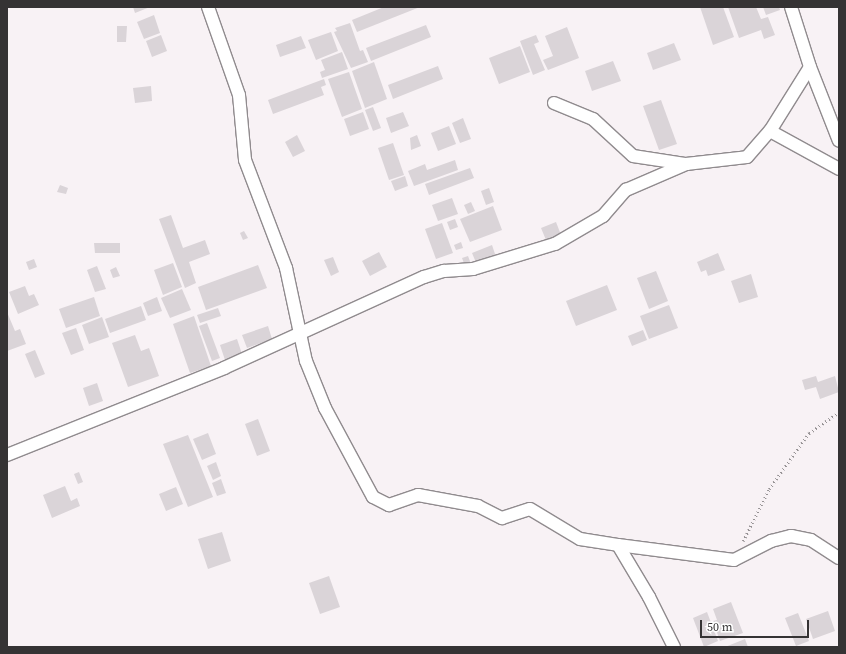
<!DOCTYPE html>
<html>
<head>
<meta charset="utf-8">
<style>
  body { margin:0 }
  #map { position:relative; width:846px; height:654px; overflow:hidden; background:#f8f2f5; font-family:"Source Serif 4",serif }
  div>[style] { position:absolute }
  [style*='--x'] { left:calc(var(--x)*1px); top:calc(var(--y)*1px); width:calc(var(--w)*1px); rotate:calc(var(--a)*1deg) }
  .building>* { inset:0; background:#dad4d8 }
  .path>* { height:2.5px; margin-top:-1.25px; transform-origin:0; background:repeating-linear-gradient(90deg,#979395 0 1px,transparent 0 4px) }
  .roads { filter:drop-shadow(1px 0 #908b8e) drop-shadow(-1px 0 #908b8e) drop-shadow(0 1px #908b8e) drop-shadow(0 -1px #908b8e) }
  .street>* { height:12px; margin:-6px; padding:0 6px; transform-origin:6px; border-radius:6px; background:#fff }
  span { translate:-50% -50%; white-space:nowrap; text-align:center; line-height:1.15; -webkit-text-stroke:3px #fff; paint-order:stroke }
  .frame { position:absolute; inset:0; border:8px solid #353334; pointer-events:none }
  .scale { position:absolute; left:700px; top:620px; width:109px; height:18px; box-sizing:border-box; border:2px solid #353334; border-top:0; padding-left:5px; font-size:12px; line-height:14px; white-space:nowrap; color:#353334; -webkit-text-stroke:3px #fff; paint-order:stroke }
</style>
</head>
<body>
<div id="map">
  <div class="building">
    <i style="clip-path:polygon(133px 7px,150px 7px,135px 13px)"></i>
    <i style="clip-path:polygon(384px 7px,420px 7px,357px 32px,352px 20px)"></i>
    <i style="clip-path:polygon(700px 7px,723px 7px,734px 37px,713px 45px)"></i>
    <i style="clip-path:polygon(728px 7px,756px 7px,761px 19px,768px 17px,775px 35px,764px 39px,761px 30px,739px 38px)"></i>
    <i style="clip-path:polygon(763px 7px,779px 7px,780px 10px,766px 15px)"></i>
    <i style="clip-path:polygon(154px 15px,160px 33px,144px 39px,137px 22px)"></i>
    <i style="clip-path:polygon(350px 23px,360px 51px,363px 50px,368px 62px,351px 68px,334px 32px,337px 31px,335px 28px)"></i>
    <i style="clip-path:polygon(426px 25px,431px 37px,371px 61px,366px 48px)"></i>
    <i style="clip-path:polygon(117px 26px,127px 26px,126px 42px,117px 42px)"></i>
    <i style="clip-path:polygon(567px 27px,579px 58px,548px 70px,543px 60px,553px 56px,545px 36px)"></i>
    <i style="clip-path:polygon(331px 32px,338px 51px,316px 60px,308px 40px)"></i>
    <i style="clip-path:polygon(161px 35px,167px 51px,152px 57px,146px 41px)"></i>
    <i style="clip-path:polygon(536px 35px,539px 42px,534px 44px,545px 70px,533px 75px,520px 41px)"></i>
    <i style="clip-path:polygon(301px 36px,306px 48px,280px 57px,276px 45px)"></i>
    <i style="clip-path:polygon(674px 43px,681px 60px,653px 70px,647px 53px)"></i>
    <i style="clip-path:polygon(520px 46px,530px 72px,499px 84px,489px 58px)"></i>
    <i style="clip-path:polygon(342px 52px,348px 69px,322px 78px,320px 72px,325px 70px,321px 60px)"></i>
    <i style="clip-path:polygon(613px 61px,621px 81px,592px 91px,585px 71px)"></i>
    <i style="clip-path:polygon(374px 62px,387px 99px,365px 108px,352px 71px)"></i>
    <i style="clip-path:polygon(438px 66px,443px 79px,393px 99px,388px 85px)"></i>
    <i style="clip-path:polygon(349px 72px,362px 109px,342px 117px,328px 79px)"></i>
    <i style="clip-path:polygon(324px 79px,326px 85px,321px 87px,324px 95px,273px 114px,268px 100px)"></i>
    <i style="clip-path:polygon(151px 86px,152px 101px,135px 103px,133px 88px)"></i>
    <i style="clip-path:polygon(661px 100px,677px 144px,659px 150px,643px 106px)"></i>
    <i style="clip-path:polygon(373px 107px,381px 128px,373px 131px,365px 110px)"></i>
    <i style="clip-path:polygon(363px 112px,369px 129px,350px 136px,344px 119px)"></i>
    <i style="clip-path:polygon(403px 112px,409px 126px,391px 133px,386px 118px)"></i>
    <i style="clip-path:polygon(463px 118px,471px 139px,460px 143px,452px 123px)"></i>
    <i style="clip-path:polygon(449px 126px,456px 144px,438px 151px,431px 133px)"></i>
    <i style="clip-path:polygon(297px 135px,305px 151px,293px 157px,285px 142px)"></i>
    <i style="clip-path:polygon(417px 135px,421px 146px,411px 150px,410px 138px)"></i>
    <i style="clip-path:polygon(393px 143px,404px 175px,389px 180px,378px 148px)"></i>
    <i style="clip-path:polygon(455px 160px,458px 170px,414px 186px,408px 171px,425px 164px,427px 170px)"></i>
    <i style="clip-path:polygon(470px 168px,474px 178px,429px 195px,425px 184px)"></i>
    <i style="clip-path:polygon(405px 176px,408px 186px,395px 191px,391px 181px)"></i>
    <i style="clip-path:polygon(60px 185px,68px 188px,66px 194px,57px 192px)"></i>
    <i style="clip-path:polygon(489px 188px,494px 202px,486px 205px,481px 191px)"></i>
    <i style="clip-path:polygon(452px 198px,458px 214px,438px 221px,432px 205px)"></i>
    <i style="clip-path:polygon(471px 202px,475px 211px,468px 214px,464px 205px)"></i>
    <i style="clip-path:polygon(493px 206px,502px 230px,470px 242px,460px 219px)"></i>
    <i style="clip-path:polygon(171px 215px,183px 248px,205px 240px,210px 254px,189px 262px,196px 283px,185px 288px,159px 219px)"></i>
    <i style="clip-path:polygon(455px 219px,458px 227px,450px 230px,447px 222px)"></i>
    <i style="clip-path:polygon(556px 222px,561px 235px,546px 240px,541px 228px)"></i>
    <i style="clip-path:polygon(442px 223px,453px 253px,436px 259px,425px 229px)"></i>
    <i style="clip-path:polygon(244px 231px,248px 238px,243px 240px,240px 233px)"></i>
    <i style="clip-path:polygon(461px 242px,463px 248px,456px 250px,454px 245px)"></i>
    <i style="clip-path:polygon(94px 243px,120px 243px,120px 253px,95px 253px)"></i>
    <i style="clip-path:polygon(492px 245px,496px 257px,477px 265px,472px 253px)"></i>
    <i style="clip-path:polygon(379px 252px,387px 267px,370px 276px,362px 261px)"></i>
    <i style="clip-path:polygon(718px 253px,725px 270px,708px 276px,706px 270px,701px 272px,697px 262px)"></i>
    <i style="clip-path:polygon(468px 256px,471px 264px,465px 266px,462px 258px)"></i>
    <i style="clip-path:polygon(333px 257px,339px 272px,331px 276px,324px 260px)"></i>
    <i style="clip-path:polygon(34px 259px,37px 267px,29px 270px,26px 262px)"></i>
    <i style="clip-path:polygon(173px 263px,182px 287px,163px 295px,154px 270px)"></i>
    <i style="clip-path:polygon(258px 265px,267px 288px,206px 310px,198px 287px)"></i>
    <i style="clip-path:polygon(97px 266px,106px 289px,95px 292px,87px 270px)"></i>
    <i style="clip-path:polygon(116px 267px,120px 276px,113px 278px,110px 270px)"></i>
    <i style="clip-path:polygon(656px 271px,668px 301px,649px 309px,637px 278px)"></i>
    <i style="clip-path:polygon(751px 274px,758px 297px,739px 303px,731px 281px)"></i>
    <i style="clip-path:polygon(607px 285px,617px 310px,576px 326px,566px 301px)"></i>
    <i style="clip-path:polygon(25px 286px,29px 296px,34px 294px,39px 305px,18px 314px,9px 292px)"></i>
    <i style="clip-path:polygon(182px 289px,191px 310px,170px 318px,161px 298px)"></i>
    <i style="clip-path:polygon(94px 297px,100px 316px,66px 328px,59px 309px)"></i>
    <i style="clip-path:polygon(157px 297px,162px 311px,148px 316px,143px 303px)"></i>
    <i style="clip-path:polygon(669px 305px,678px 328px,649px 339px,640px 316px)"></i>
    <i style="clip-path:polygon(141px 306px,146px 320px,110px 333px,105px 319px)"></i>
    <i style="clip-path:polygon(218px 308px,221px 316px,200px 323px,197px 315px)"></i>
    <i style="clip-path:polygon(7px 312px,15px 331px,20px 329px,26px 344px,7px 351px)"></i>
    <i style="clip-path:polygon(194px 316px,211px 366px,190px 373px,173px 324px)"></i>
    <i style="clip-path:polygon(102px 317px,109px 337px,89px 344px,82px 325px)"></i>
    <i style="clip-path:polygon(207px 323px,220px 358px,212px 361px,199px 326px)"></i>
    <i style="clip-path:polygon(268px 326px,272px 339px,247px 348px,242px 335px)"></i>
    <i style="clip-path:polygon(76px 328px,84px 350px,71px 355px,62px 333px)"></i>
    <i style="clip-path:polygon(643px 330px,647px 340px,632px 346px,628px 336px)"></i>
    <i style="clip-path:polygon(135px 335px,141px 351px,149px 348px,159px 376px,128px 387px,112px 343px)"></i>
    <i style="clip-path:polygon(237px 339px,242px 354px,225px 360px,220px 345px)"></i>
    <i style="clip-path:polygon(35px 350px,45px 374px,35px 378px,25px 354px)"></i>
    <i style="clip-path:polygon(816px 376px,818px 382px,835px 376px,839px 392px,820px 399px,816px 387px,805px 390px,802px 380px)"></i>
    <i style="clip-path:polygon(97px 383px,103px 401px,89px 406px,83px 388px)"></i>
    <i style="clip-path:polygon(258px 419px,270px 451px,257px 456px,245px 424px)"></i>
    <i style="clip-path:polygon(208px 433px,216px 454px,202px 460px,193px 439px)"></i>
    <i style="clip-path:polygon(188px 435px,213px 497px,188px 507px,163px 444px)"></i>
    <i style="clip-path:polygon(216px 462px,221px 476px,213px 480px,207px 466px)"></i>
    <i style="clip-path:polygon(79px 472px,83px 482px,78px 484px,74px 474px)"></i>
    <i style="clip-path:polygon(221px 479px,226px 493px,217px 496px,212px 483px)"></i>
    <i style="clip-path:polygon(65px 486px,71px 501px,77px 498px,80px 506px,52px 518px,43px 495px)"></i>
    <i style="clip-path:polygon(176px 487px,183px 504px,166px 511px,159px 494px)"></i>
    <i style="clip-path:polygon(222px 532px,231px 561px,208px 569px,198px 539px)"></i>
    <i style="clip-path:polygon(329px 576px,340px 607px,320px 614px,309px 583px)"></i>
    <i style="clip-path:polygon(731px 602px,743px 633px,720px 641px,713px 621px,717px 620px,713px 609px)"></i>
    <i style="clip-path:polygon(828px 611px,835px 631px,813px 639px,806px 619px)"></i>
    <i style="clip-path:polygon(707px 612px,718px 641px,704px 647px,693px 618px)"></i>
    <i style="clip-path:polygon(798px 613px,809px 641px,796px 646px,785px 618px)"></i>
    <i style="clip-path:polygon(745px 639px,748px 647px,725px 647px)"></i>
  </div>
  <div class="path">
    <i style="--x:743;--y:541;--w:58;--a:-63.4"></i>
    <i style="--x:769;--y:489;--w:69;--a:-54.5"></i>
    <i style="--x:809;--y:433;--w:37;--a:-35"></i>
  </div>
  <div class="roads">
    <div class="street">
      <i style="--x:208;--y:7;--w:93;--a:70.6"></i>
      <i style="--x:239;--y:95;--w:65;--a:84.7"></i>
      <i style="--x:245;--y:160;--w:116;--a:69.2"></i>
      <i style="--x:286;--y:268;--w:95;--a:77.9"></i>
      <i style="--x:306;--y:361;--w:51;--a:68"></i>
      <i style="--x:325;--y:408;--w:101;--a:61.7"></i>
      <i style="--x:373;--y:497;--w:18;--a:27"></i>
      <i style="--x:389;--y:505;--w:31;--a:-19"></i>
      <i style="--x:418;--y:495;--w:61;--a:10.4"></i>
      <i style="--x:478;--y:506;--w:27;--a:27"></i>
      <i style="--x:502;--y:518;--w:29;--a:-18"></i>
      <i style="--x:530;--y:509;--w:58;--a:31"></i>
      <i style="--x:580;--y:539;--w:38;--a:9"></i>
      <i style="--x:618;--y:545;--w:61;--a:59.2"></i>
      <i style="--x:649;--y:597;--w:56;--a:63.4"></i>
      <i style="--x:791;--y:7;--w:63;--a:72.4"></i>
      <i style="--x:810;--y:67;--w:79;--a:68.6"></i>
      <i style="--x:554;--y:103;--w:42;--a:22.3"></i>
      <i style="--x:593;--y:119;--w:54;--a:42.8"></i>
      <i style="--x:633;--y:156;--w:54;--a:8.6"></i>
      <i style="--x:686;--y:164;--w:61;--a:-6.5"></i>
      <i style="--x:747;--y:157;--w:35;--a:-49"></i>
      <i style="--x:770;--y:131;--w:79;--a:28.8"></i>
      <i style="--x:770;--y:131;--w:75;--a:-58"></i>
      <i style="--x:7;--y:455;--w:234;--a:-21.8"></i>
      <i style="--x:224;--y:368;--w:220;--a:-24.5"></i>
      <i style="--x:424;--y:277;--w:21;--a:-17"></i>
      <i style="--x:444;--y:271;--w:29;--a:-4"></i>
      <i style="--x:473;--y:269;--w:86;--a:-17"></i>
      <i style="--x:555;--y:244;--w:56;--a:-30.3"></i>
      <i style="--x:603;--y:216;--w:35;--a:-49"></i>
      <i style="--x:626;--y:190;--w:65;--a:-23.4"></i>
      <i style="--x:618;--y:545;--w:117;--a:7.4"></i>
      <i style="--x:734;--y:560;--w:42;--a:-27.2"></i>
      <i style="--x:771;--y:541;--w:21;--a:-14"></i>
      <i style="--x:791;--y:536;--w:20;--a:11"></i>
      <i style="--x:811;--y:540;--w:33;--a:33"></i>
    </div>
  </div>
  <div class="frame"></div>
  <div class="scale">50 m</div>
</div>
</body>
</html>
